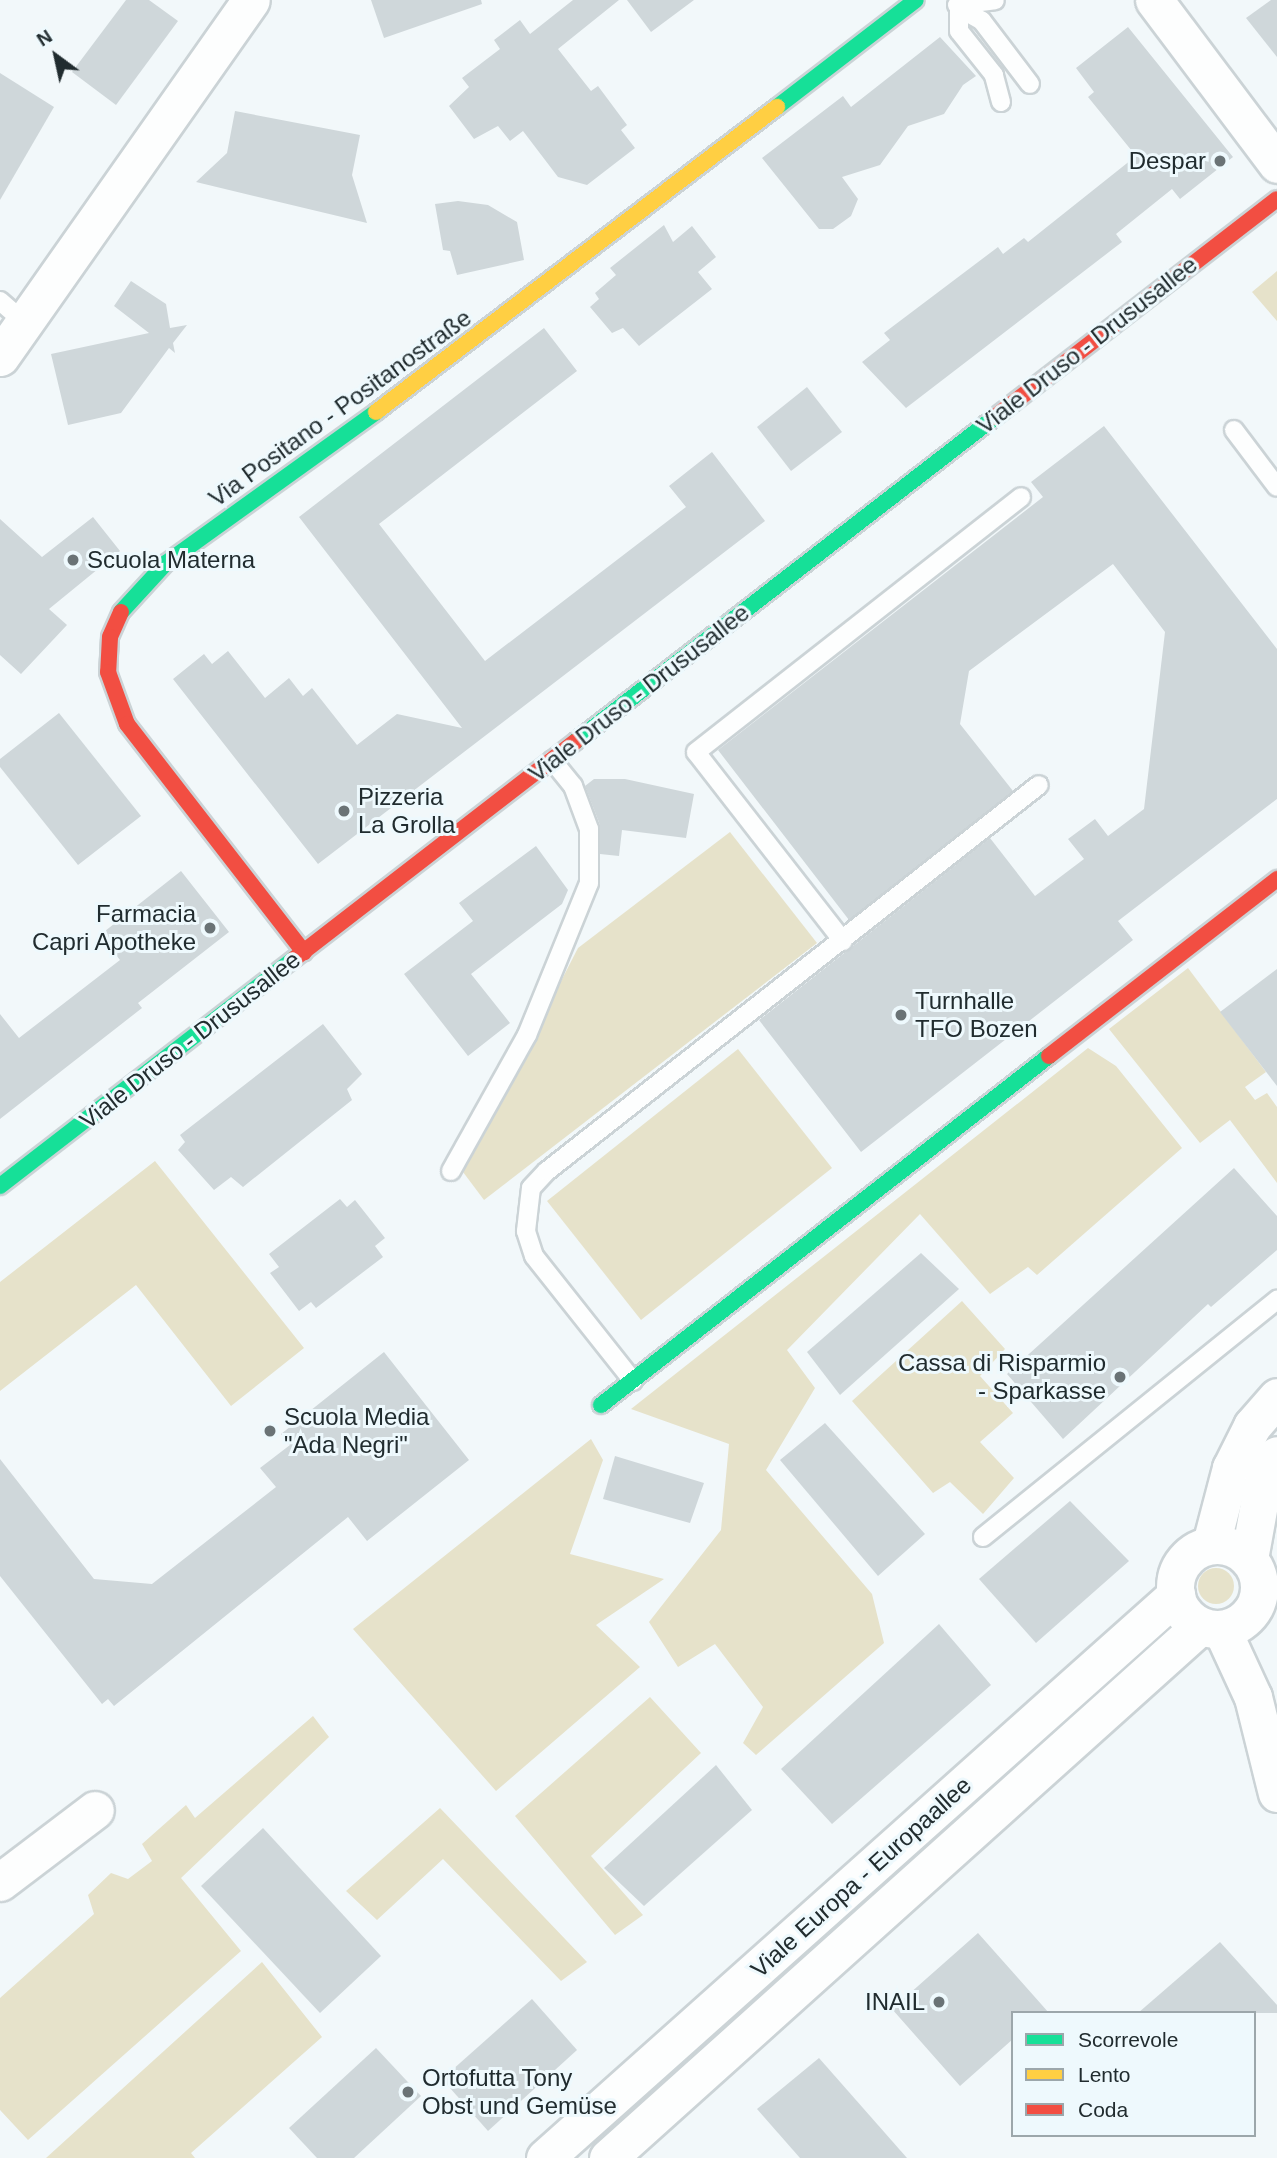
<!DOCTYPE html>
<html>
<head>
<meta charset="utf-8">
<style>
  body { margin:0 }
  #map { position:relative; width:1277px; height:2158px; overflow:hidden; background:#f2f8fa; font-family:Arial,sans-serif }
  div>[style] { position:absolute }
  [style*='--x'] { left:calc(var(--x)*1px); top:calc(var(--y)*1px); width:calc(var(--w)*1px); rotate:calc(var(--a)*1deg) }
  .green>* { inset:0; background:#e6e2ca }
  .round { border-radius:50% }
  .building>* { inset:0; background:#cfd7da }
  .roads { filter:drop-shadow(2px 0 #cbd3d6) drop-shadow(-2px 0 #cbd3d6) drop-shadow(0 2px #cbd3d6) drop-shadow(0 -2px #cbd3d6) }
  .lane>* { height:18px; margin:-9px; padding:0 9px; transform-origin:9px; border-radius:9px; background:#fdfefe }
  .street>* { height:37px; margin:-18.5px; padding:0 18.5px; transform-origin:18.5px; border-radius:18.5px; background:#fdfefe }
  .street>.ring { margin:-18.5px; padding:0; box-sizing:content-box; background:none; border:37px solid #fdfefe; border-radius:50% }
  .fast>* { height:16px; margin:-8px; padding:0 8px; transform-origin:8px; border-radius:8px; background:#16e098 }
  .slow>* { height:16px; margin:-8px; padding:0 8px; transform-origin:8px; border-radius:8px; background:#ffcf43 }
  .jam>* { height:16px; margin:-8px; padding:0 8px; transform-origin:8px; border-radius:8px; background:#f24e42 }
  .dots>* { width:19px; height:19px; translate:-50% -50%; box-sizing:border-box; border:4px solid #eef9fd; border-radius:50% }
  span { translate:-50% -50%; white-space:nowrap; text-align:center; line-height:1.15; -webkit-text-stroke:6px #eef9fd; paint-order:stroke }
  .poi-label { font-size:24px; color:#212c2f }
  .right { translate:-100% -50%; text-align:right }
  .left { translate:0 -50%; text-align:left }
  .street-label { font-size:24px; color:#212c2f }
  .legend { position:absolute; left:1011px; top:2011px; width:245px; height:126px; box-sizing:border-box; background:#eef9fd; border:2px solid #9ca7ab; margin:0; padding:9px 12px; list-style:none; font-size:21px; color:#212c2f }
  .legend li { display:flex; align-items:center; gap:14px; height:35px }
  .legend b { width:35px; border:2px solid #9ca7ab }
  .north { position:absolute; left:21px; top:21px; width:70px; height:70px; -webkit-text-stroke:5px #eef9fd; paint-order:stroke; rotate:327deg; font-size:19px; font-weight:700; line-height:28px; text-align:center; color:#212c2f }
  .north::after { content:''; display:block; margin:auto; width:24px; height:32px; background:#212c2f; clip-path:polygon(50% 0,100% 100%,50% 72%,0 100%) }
</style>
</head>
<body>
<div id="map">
  <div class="green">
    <i style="clip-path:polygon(1277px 271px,1277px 321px,1252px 292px)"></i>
    <i style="clip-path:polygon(730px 832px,817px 943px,484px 1200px,463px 1172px,578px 948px)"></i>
    <i style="clip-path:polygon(1188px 968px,1266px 1072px,1245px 1087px,1255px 1100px,1267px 1093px,1277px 1107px,1277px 1183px,1230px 1120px,1200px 1143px,1109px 1029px)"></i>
    <i style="clip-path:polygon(1088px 1048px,1116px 1066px,1182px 1148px,1037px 1275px,1028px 1267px,990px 1294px,920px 1214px,787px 1350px,815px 1388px,766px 1470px,872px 1594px,884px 1643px,756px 1755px,743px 1743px,763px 1707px,715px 1644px,678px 1667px,649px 1622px,721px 1530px,729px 1444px,631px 1409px)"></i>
    <i style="clip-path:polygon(738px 1049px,832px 1168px,641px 1320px,547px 1201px)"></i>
    <i style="clip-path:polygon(155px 1161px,304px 1348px,231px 1406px,136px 1285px,0 1391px,0 1282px)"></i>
    <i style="clip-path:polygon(962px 1301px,1005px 1349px,980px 1376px,1013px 1413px,980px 1442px,1014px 1478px,983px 1514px,950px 1482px,933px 1493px,852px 1401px)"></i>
    <i style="clip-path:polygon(591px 1439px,603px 1460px,570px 1554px,664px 1579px,596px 1625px,640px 1667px,496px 1791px,353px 1629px)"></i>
    <i class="round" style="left:1198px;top:1568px;width:36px;height:36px"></i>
    <i style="clip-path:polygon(650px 1697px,701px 1753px,591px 1856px,643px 1915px,615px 1935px,515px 1816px)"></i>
    <i style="clip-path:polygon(313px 1716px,329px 1737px,181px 1878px,241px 1951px,28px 2140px,0 2110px,0 1998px,94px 1914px,88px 1895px,111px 1873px,128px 1879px,152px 1861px,142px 1844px,186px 1805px,195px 1818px)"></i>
    <i style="clip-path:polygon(440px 1808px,587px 1962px,561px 1981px,443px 1859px,377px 1920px,346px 1891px)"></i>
    <i style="clip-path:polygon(262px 1962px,322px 2037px,191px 2153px,195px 2158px,46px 2158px)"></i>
  </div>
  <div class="building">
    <i style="clip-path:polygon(126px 0,149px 0,178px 21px,116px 105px,72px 72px)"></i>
    <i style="clip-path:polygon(371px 0,481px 0,482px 4px,384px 38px)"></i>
    <i style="clip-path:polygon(573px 0,619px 0,558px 49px,591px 91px,598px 86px,627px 125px,621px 130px,635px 148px,587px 185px,558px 177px,523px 131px,510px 141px,498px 126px,474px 139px,449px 106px,469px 87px,462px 78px,500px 49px,494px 40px,520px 20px,530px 34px)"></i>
    <i style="clip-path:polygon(627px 0,694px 0,651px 32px)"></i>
    <i style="clip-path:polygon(1271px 0,1277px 0,1277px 57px,1246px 18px)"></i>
    <i style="clip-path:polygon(1128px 27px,1233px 157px,1180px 199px,1172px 189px,1116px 234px,1122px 242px,906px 408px,862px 362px,890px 340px,884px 333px,998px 247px,1003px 254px,1024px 238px,1028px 242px,1136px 156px,1088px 97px,1094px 92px,1076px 68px)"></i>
    <i style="clip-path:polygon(940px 37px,976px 76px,963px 85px,944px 114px,908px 126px,880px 165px,842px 177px,858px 199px,851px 216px,833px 229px,819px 229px,762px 158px,843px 96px,851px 107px)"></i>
    <i style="clip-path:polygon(0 73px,54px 107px,0 200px)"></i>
    <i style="clip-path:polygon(235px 111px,360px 135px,352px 175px,367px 223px,196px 182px,227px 153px)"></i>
    <i style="clip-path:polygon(458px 201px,488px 205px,517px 222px,524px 260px,457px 275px,450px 251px,443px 250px,435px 204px)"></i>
    <i style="clip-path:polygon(664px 225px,673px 242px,692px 226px,716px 257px,698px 272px,712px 289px,639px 346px,623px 328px,612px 333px,590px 307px,599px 299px,595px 293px,616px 275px,610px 268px)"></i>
    <i style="clip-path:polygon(131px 281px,166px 304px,170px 328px,187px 325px,173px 343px,175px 353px,169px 348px,121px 413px,68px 425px,51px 354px,149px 333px,114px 306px)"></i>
    <i style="clip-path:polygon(544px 328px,577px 371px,379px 524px,485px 661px,686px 507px,669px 486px,712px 452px,765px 521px,318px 864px,173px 679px,204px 654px,212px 664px,228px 651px,265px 698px,289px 678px,303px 696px,312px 688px,357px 745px,397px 714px,462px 728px,299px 517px)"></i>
    <i style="clip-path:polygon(807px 387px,842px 432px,791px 471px,757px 427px)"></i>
    <i style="clip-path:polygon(1104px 426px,1277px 649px,1277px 799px,1118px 921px,1133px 940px,861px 1152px,759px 1020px,990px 838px,1035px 896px,1084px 859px,1068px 839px,1095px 819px,1108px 836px,1144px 809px,1165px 632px,1113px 564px,969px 671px,960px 724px,1013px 791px,849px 920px,718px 750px,1043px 497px,1031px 482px)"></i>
    <i style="clip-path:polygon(93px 517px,120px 551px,49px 609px,67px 625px,21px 674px,0 655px,0 519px,42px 557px)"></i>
    <i style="clip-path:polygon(59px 713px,141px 816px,78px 865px,0 767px,0 759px)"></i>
    <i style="clip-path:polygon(594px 779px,625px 779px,694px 794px,686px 838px,622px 830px,619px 856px,600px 854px,600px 825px,585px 786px)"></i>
    <i style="clip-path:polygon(536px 846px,568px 890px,562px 904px,471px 974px,510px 1023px,468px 1056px,404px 974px,473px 921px,459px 903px)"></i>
    <i style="clip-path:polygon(181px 871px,229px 932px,138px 1003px,142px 1008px,0 1119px,0 1014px,19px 1038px,120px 960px,100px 935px)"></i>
    <i style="clip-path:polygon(1277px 969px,1277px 1086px,1220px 1012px)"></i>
    <i style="clip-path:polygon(323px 1024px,362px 1074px,347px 1089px,352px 1100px,243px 1187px,231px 1177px,214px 1190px,178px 1150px,185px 1142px,180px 1135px)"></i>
    <i style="clip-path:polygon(1234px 1168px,1277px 1216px,1277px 1250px,1211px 1307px,1208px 1304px,1063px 1439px,1007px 1374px)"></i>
    <i style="clip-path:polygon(340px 1199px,347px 1207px,355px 1200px,385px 1238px,375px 1246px,383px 1257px,316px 1308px,311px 1302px,299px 1311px,270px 1273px,279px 1267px,269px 1254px)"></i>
    <i style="clip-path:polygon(921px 1253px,959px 1289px,840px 1395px,807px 1352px)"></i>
    <i style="clip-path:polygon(384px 1352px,469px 1460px,367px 1541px,348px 1517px,114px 1706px,108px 1699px,102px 1704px,0 1576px,0 1459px,94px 1579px,152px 1584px,276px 1487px,260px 1468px,290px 1445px,281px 1434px)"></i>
    <i style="clip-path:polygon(825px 1423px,925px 1534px,878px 1576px,780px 1460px)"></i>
    <i style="clip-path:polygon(615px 1456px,704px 1483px,690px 1523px,603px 1499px)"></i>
    <i style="clip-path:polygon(1070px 1501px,1129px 1561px,1036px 1643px,979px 1579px)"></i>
    <i style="clip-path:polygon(939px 1624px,991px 1685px,832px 1824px,781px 1769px)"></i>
    <i style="clip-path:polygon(716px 1765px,752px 1810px,644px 1906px,604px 1868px)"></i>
    <i style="clip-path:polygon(263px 1828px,381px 1956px,320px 2013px,201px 1886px)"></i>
    <i style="clip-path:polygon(978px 1933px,1049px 2013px,1013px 2013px,1013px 2039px,960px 2086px,892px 2009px)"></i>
    <i style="clip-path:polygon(1220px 1942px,1277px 2005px,1277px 2013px,1138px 2013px)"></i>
    <i style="clip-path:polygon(532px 1999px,577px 2050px,488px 2131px,442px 2079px)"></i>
    <i style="clip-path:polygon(376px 2048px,421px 2096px,354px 2158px,317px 2158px,289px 2128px)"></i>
    <i style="clip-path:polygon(819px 2058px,907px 2158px,800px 2158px,757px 2109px)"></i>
  </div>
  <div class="roads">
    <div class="lane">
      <i style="--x:957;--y:5;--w:38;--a:-7"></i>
      <i style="--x:1001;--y:102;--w:28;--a:-105"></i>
      <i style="--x:994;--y:75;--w:56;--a:-128.5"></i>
      <i style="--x:959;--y:31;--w:23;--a:-90"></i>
      <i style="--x:959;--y:8;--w:26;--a:29"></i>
      <i style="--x:982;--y:21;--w:79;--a:52.7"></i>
      <i style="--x:0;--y:301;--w:30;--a:41"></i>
      <i style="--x:1234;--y:430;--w:71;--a:53"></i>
      <i style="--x:843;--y:941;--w:239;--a:-127.9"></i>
      <i style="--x:696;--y:752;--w:413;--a:-38.1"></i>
      <i style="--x:451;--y:1171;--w:156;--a:-60.8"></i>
      <i style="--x:527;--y:1035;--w:164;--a:-67.8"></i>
      <i style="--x:589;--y:883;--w:54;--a:-90"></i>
      <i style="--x:589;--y:829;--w:46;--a:-110.4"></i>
      <i style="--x:573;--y:786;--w:33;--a:-129"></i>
      <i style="--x:633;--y:1381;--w:159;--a:-128.4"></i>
      <i style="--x:534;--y:1256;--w:26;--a:-108"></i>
      <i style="--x:526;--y:1231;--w:43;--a:-83.4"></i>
      <i style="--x:531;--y:1188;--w:23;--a:-47"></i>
      <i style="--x:547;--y:1171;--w:625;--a:-38.12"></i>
      <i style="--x:983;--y:1537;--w:378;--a:-38.9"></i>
    </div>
    <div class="street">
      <i style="--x:1154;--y:0;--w:205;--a:53.1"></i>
      <i style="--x:0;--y:357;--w:436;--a:-54.9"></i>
      <i style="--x:1211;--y:1544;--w:79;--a:-75.3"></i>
      <i style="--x:1231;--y:1468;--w:47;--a:-63.4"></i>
      <i style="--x:1252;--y:1426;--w:38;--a:-49"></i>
      <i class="ring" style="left:1175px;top:1545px;width:47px;height:47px"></i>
      <i style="--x:1249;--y:1559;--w:78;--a:-79.7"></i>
      <i style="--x:1263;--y:1482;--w:30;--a:-63"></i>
      <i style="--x:1222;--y:1630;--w:74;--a:65.2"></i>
      <i style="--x:1253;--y:1697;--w:99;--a:76"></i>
      <i style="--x:0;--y:1882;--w:119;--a:-37.2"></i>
      <i style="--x:545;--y:2158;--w:846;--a:-41.74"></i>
      <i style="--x:608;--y:2158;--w:796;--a:-41.94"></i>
    </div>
    <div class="fast">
      <i style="--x:777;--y:107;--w:175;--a:-37.6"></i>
      <i style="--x:121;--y:612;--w:67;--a:-47.4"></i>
      <i style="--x:166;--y:563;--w:259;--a:-35.7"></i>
      <i style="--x:576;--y:741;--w:530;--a:-37.71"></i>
      <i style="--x:0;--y:1186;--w:371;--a:-37.7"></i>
      <i style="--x:601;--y:1405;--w:568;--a:-37.92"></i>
    </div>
    <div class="slow">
      <i style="--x:376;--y:412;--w:504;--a:-37.26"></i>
    </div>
    <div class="jam">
      <i style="--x:995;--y:417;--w:356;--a:-37.7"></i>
      <i style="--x:121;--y:612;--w:27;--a:114"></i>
      <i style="--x:110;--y:637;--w:35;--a:93"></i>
      <i style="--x:108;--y:672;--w:55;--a:69.9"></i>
      <i style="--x:127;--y:724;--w:289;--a:52.2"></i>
      <i style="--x:294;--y:959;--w:356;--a:-37.7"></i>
      <i style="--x:1049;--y:1056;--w:289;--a:-37.8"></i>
    </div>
  </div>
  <div class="dots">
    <i style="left:1220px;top:161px;background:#6a7376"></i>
    <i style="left:73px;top:560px;background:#6a7376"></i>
    <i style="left:344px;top:811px;background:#6a7376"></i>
    <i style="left:210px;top:928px;background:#6a7376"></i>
    <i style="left:901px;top:1015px;background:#6a7376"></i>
    <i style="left:1120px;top:1377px;background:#6a7376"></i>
    <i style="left:270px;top:1431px;background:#6a7376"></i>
    <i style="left:939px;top:2002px;background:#6a7376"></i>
    <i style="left:408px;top:2092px;background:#6a7376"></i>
  </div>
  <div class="poi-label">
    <span class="right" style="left:1206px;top:161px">Despar</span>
    <span class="left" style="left:87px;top:560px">Scuola Materna</span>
    <span class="left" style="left:358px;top:811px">Pizzeria<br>La Grolla</span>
    <span class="right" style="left:196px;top:928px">Farmacia<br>Capri Apotheke</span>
    <span class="left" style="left:915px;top:1015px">Turnhalle<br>TFO Bozen</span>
    <span class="right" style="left:1106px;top:1377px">Cassa di Risparmio<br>- Sparkasse</span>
    <span class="left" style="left:284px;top:1431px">Scuola Media<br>"Ada Negri"</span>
    <span class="right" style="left:925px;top:2002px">INAIL</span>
    <span class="left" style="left:422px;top:2092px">Ortofutta Tony<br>Obst und Gemüse</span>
  </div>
  <div class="street-label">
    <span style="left:1087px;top:345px;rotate:-38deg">Viale Druso - Drususallee</span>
    <span style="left:340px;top:408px;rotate:-36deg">Via Positano - Positanostraße</span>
    <span style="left:639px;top:693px;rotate:-38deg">Viale Druso - Drususallee</span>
    <span style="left:190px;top:1040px;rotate:-38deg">Viale Druso - Drususallee</span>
    <span style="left:861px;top:1877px;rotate:-42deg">Viale Europa - Europaallee</span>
  </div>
  <ul class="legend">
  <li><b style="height:9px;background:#16e098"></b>Scorrevole</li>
  <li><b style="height:9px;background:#ffcf43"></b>Lento</li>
  <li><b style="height:9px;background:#f24e42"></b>Coda</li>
  </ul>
  <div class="north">N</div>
</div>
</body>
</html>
